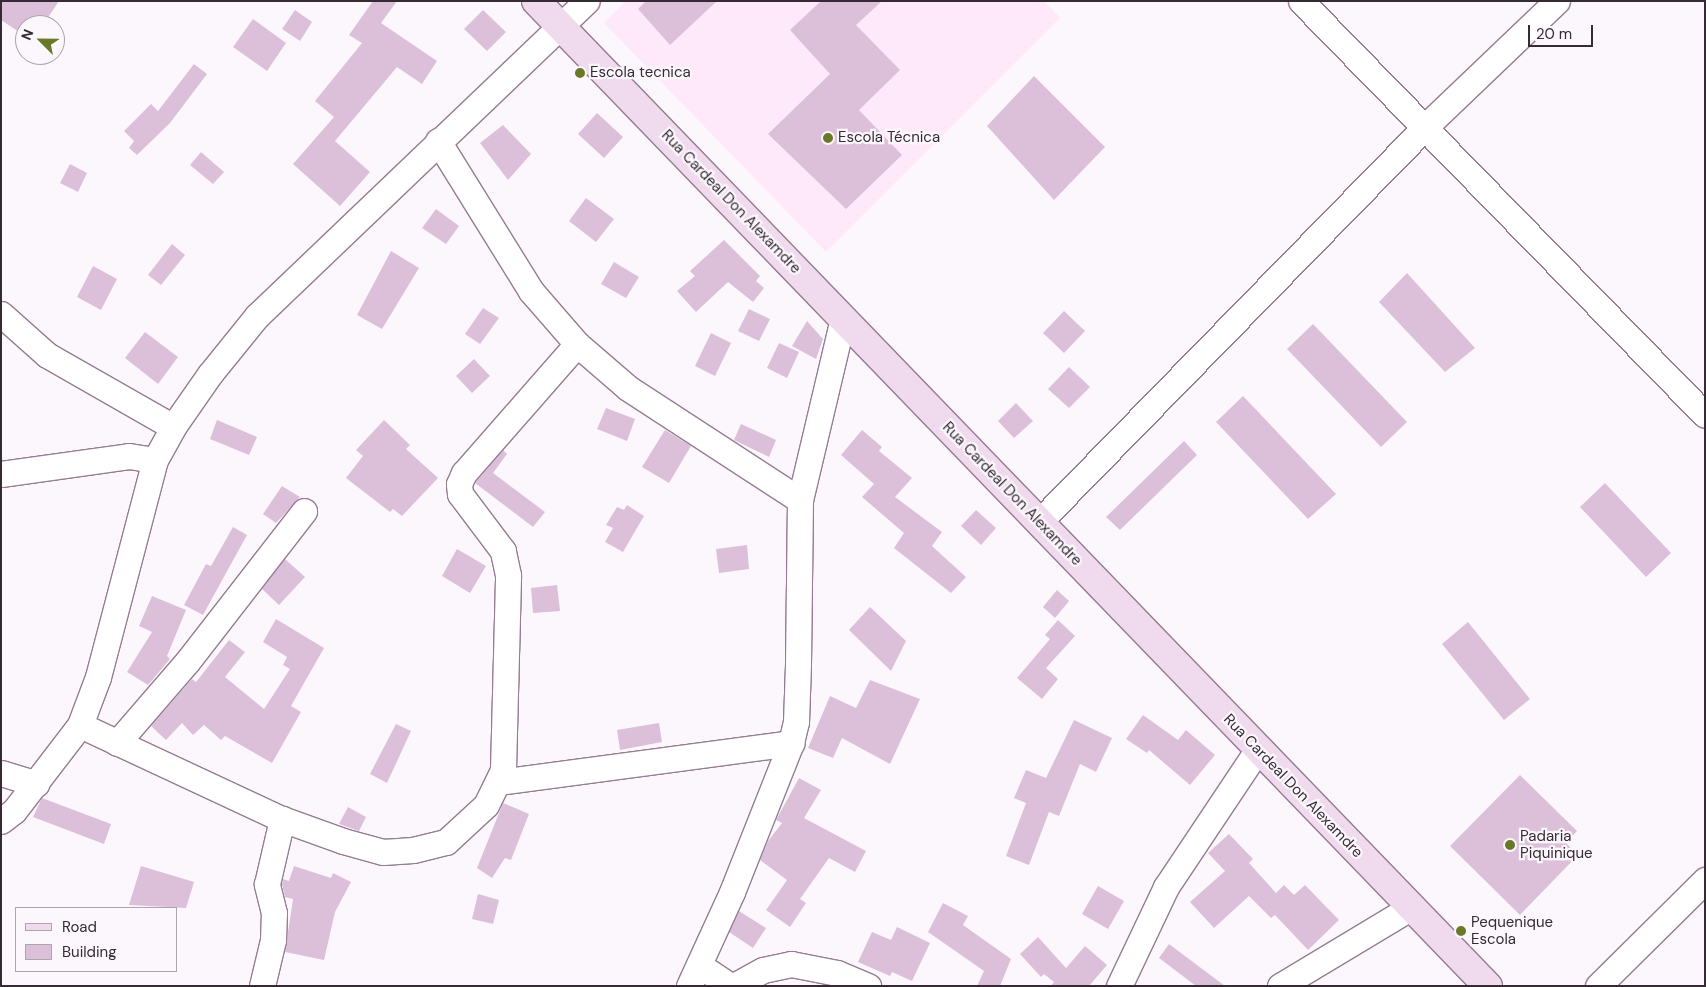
<!DOCTYPE html>
<html>
<head>
<meta charset="utf-8">
<style>
  body { margin:0 }
  #map { position:relative; width:1706px; height:987px; overflow:hidden; background:#fcf7fc; font-family:"DM Sans",sans-serif }
  div>[style] { position:absolute }
  [style*='--x'] { left:calc(var(--x)*1px); top:calc(var(--y)*1px); width:calc(var(--w)*1px); rotate:calc(var(--a)*1deg) }
  .built>* { inset:0; background:#fee9fb }
  .building>* { inset:0; background:#dcc0d9 }
  .roads { filter:drop-shadow(1px 0 #967c93) drop-shadow(-1px 0 #967c93) drop-shadow(0 1px #967c93) drop-shadow(0 -1px #967c93) }
  .minor>* { height:25px; margin:-12.5px; padding:0 12.5px; transform-origin:12.5px; border-radius:12.5px; background:#fff }
  .secondary>* { height:28px; margin:-14px; padding:0 14px; transform-origin:14px; border-radius:14px; background:#f0dbee }
  .dots>* { width:14px; height:14px; translate:-50% -50%; box-sizing:border-box; border:2px solid #fcf7fc; border-radius:50% }
  span { translate:-50% -50%; white-space:nowrap; text-align:center; line-height:1.15; -webkit-text-stroke:4.5px #fcf7fc; paint-order:stroke }
  .poi-label { font-size:15px; color:#362b35 }
  .left { translate:0 -50%; text-align:left }
  .street-label { font-size:15px; color:#362b35 }
  .frame { position:absolute; inset:0; border:2px solid #362b35; pointer-events:none }
  .legend { position:absolute; left:15px; top:907px; width:162px; height:65px; box-sizing:border-box; background:#fcf7fc; border:1px solid #ada5ac; margin:0; padding:6px 9px; list-style:none; font-size:15px; color:#362b35 }
  .legend li { display:flex; align-items:center; gap:10px; height:25px }
  .legend b { width:25px; border:1px solid #ada5ac }
  .north { position:absolute; left:15px; top:15px; width:50px; height:50px; box-sizing:border-box; background:#fcf7fc; border:1px solid #ada5ac; border-radius:50%; rotate:293deg; font-size:14px; font-weight:700; line-height:20px; text-align:center; color:#362b35 }
  .north::after { content:''; display:block; margin:auto; width:18px; height:22px; background:#697927; clip-path:polygon(50% 0,100% 100%,50% 72%,0 100%) }
  .scale { position:absolute; left:1528px; top:25px; width:65px; height:22px; box-sizing:border-box; border:2px solid #362b35; border-top:0; padding-left:6px; font-size:15px; line-height:18px; white-space:nowrap; color:#362b35; -webkit-text-stroke:4px #fcf7fc; paint-order:stroke }
</style>
</head>
<body>
<div id="map">
  <div class="built">
    <i style="clip-path:polygon(626px 1px,1044px 1px,1060px 18px,826px 252px,604px 23px)"></i>
  </div>
  <div class="building">
    <i style="clip-path:polygon(1px 1px,59px 1px,43px 25px,25px 25px,25px 36px,1px 20px)"></i>
    <i style="clip-path:polygon(373px 1px,397px 1px,381px 23px,437px 61px,422px 84px,397px 67px,335px 141px,370px 172px,340px 206px,293px 164px,334px 117px,315px 101px,362px 43px,349px 35px)"></i>
    <i style="clip-path:polygon(646px 1px,717px 1px,670px 45px,638px 9px)"></i>
    <i style="clip-path:polygon(821px 1px,882px 1px,856px 25px,900px 70px,859px 110px,902px 155px,846px 209px,768px 134px,830px 74px,790px 30px)"></i>
    <i style="clip-path:polygon(295px 10px,312px 22px,300px 41px,282px 29px)"></i>
    <i style="clip-path:polygon(483px 10px,506px 32px,487px 51px,464px 29px)"></i>
    <i style="clip-path:polygon(253px 19px,286px 43px,267px 71px,233px 47px)"></i>
    <i style="clip-path:polygon(194px 64px,207px 74px,170px 123px,137px 155px,129px 148px,134px 141px,124px 131px,151px 104px,158px 111px)"></i>
    <i style="clip-path:polygon(1034px 76px,1105px 147px,1054px 200px,987px 126px)"></i>
    <i style="clip-path:polygon(597px 113px,623px 137px,604px 158px,578px 134px)"></i>
    <i style="clip-path:polygon(503px 125px,531px 154px,508px 180px,480px 143px)"></i>
    <i style="clip-path:polygon(201px 152px,224px 172px,213px 184px,190px 165px)"></i>
    <i style="clip-path:polygon(70px 164px,87px 173px,78px 192px,60px 183px)"></i>
    <i style="clip-path:polygon(586px 198px,614px 219px,596px 242px,569px 221px)"></i>
    <i style="clip-path:polygon(436px 209px,459px 226px,446px 244px,422px 228px)"></i>
    <i style="clip-path:polygon(724px 240px,760px 276px,756px 281px,764px 288px,753px 302px,728px 282px,696px 312px,677px 291px,695px 276px,690px 271px)"></i>
    <i style="clip-path:polygon(172px 244px,185px 255px,161px 285px,148px 275px)"></i>
    <i style="clip-path:polygon(391px 251px,419px 268px,382px 329px,357px 315px)"></i>
    <i style="clip-path:polygon(614px 262px,639px 277px,626px 298px,601px 284px)"></i>
    <i style="clip-path:polygon(93px 266px,117px 279px,101px 310px,77px 297px)"></i>
    <i style="clip-path:polygon(1407px 273px,1475px 348px,1445px 372px,1379px 302px)"></i>
    <i style="clip-path:polygon(483px 308px,499px 318px,480px 344px,465px 334px)"></i>
    <i style="clip-path:polygon(749px 309px,770px 319px,759px 341px,738px 331px)"></i>
    <i style="clip-path:polygon(1064px 311px,1085px 331px,1064px 353px,1043px 333px)"></i>
    <i style="clip-path:polygon(807px 321px,823px 339px,816px 359px,792px 346px)"></i>
    <i style="clip-path:polygon(1313px 324px,1407px 422px,1381px 447px,1287px 349px)"></i>
    <i style="clip-path:polygon(145px 332px,178px 357px,158px 384px,125px 358px)"></i>
    <i style="clip-path:polygon(711px 333px,731px 343px,715px 376px,695px 366px)"></i>
    <i style="clip-path:polygon(779px 343px,799px 352px,787px 378px,767px 368px)"></i>
    <i style="clip-path:polygon(474px 359px,490px 376px,472px 393px,456px 376px)"></i>
    <i style="clip-path:polygon(1069px 367px,1090px 387px,1069px 408px,1048px 389px)"></i>
    <i style="clip-path:polygon(1243px 396px,1336px 494px,1308px 519px,1216px 422px)"></i>
    <i style="clip-path:polygon(1016px 403px,1033px 421px,1014px 438px,998px 421px)"></i>
    <i style="clip-path:polygon(606px 408px,635px 419px,627px 441px,597px 429px)"></i>
    <i style="clip-path:polygon(217px 420px,257px 437px,249px 455px,210px 439px)"></i>
    <i style="clip-path:polygon(384px 420px,410px 445px,406px 449px,438px 478px,402px 516px,393px 509px,390px 512px,346px 478px,363px 456px,356px 450px)"></i>
    <i style="clip-path:polygon(741px 424px,776px 440px,769px 457px,734px 440px)"></i>
    <i style="clip-path:polygon(665px 430px,691px 446px,669px 483px,642px 467px)"></i>
    <i style="clip-path:polygon(862px 430px,882px 447px,879px 451px,912px 478px,895px 497px,942px 532px,932px 546px,966px 577px,951px 593px,894px 548px,904px 533px,862px 497px,874px 484px,841px 455px)"></i>
    <i style="clip-path:polygon(1184px 441px,1197px 455px,1120px 530px,1106px 517px)"></i>
    <i style="clip-path:polygon(503px 450px,507px 454px,493px 473px,545px 512px,533px 527px,475px 483px)"></i>
    <i style="clip-path:polygon(1605px 483px,1671px 553px,1646px 577px,1580px 507px)"></i>
    <i style="clip-path:polygon(282px 486px,300px 497px,276px 523px,263px 514px)"></i>
    <i style="clip-path:polygon(627px 505px,644px 516px,623px 552px,605px 542px,613px 528px,606px 525px,617px 507px,624px 510px)"></i>
    <i style="clip-path:polygon(976px 510px,996px 528px,981px 545px,961px 526px)"></i>
    <i style="clip-path:polygon(233px 527px,247px 535px,203px 615px,184px 605px,206px 564px,211px 566px)"></i>
    <i style="clip-path:polygon(747px 545px,749px 569px,719px 573px,716px 549px)"></i>
    <i style="clip-path:polygon(457px 549px,486px 566px,470px 593px,442px 576px)"></i>
    <i style="clip-path:polygon(285px 559px,305px 577px,279px 605px,262px 589px)"></i>
    <i style="clip-path:polygon(557px 585px,560px 611px,533px 613px,531px 588px)"></i>
    <i style="clip-path:polygon(1057px 590px,1069px 601px,1055px 618px,1043px 607px)"></i>
    <i style="clip-path:polygon(152px 596px,186px 610px,167px 656px,170px 659px,148px 685px,127px 672px,152px 632px,139px 626px)"></i>
    <i style="clip-path:polygon(870px 607px,906px 641px,891px 671px,849px 630px)"></i>
    <i style="clip-path:polygon(276px 619px,324px 648px,291px 706px,301px 712px,272px 763px,225px 736px,221px 740px,204px 725px,193px 735px,182px 723px,166px 740px,151px 726px,192px 679px,196px 682px,229px 640px,245px 652px,225px 677px,264px 709px,290px 669px,283px 665px,287px 657px,263px 642px)"></i>
    <i style="clip-path:polygon(1058px 620px,1075px 636px,1046px 668px,1058px 679px,1042px 699px,1017px 678px,1050px 639px,1045px 635px)"></i>
    <i style="clip-path:polygon(1468px 622px,1530px 699px,1504px 720px,1442px 644px)"></i>
    <i style="clip-path:polygon(870px 680px,920px 699px,890px 764px,842px 738px,833px 758px,808px 748px,830px 696px,856px 708px)"></i>
    <i style="clip-path:polygon(1143px 715px,1178px 740px,1186px 730px,1215px 755px,1190px 785px,1149px 750px,1147px 753px,1126px 739px)"></i>
    <i style="clip-path:polygon(1074px 720px,1112px 738px,1096px 772px,1080px 764px,1059px 816px,1049px 812px,1029px 865px,1006px 856px,1026px 803px,1014px 798px,1026px 770px,1046px 778px)"></i>
    <i style="clip-path:polygon(659px 723px,662px 742px,620px 750px,617px 730px)"></i>
    <i style="clip-path:polygon(396px 724px,411px 731px,387px 783px,370px 774px)"></i>
    <i style="clip-path:polygon(1520px 775px,1577px 831px,1566px 843px,1578px 855px,1520px 915px,1450px 846px)"></i>
    <i style="clip-path:polygon(799px 778px,821px 790px,804px 818px,866px 851px,855px 872px,829px 858px,800px 899px,806px 903px,790px 927px,766px 910px,787px 880px,760px 860px,768px 841px,782px 823px,776px 820px)"></i>
    <i style="clip-path:polygon(42px 798px,111px 824px,104px 844px,33px 817px)"></i>
    <i style="clip-path:polygon(503px 803px,529px 814px,511px 860px,505px 858px,492px 878px,477px 868px)"></i>
    <i style="clip-path:polygon(348px 807px,366px 817px,359px 831px,339px 824px)"></i>
    <i style="clip-path:polygon(1229px 834px,1253px 859px,1249px 863px,1276px 893px,1284px 885px,1294px 895px,1305px 885px,1339px 920px,1308px 950px,1275px 915px,1271px 918px,1249px 896px,1214px 928px,1190px 902px,1225px 871px,1208px 853px)"></i>
    <i style="clip-path:polygon(141px 866px,194px 882px,186px 908px,129px 905px)"></i>
    <i style="clip-path:polygon(294px 866px,331px 878px,333px 873px,351px 882px,335px 912px,324px 960px,285px 952px,293px 899px,285px 897px,282px 884px,283px 879px,289px 881px)"></i>
    <i style="clip-path:polygon(1098px 886px,1124px 901px,1108px 929px,1082px 914px)"></i>
    <i style="clip-path:polygon(478px 894px,499px 900px,493px 924px,472px 919px)"></i>
    <i style="clip-path:polygon(943px 903px,968px 916px,963px 925px,1011px 959px,1000px 986px,977px 986px,984px 971px,928px 932px)"></i>
    <i style="clip-path:polygon(739px 911px,766px 928px,753px 948px,729px 932px)"></i>
    <i style="clip-path:polygon(897px 927px,930px 943px,912px 981px,892px 972px,890px 976px,858px 962px,872px 932px,891px 940px)"></i>
    <i style="clip-path:polygon(1038px 937px,1066px 968px,1085px 946px,1107px 965px,1089px 986px,1051px 986px,1054px 982px,1044px 974px,1041px 977px,1020px 954px)"></i>
    <i style="clip-path:polygon(1169px 944px,1225px 986px,1196px 986px,1159px 958px)"></i>
  </div>
  <div class="roads">
    <div class="minor">
      <i style="--x:1301;--y:1;--w:578;--a:45.7"></i>
      <i style="--x:438;--y:141;--w:176;--a:58.2"></i>
      <i style="--x:531;--y:291;--w:70;--a:49"></i>
      <i style="--x:577;--y:344;--w:67;--a:40.8"></i>
      <i style="--x:628;--y:388;--w:205;--a:33.1"></i>
      <i style="--x:1;--y:314;--w:62;--a:41.7"></i>
      <i style="--x:47;--y:355;--w:145;--a:29.7"></i>
      <i style="--x:1;--y:474;--w:129;--a:-8"></i>
      <i style="--x:129;--y:456;--w:26;--a:9"></i>
      <i style="--x:1039;--y:522;--w:551;--a:-45.66"></i>
      <i style="--x:1424;--y:128;--w:184;--a:-43.7"></i>
      <i style="--x:80;--y:725;--w:223;--a:25"></i>
      <i style="--x:282;--y:819;--w:65;--a:19.8"></i>
      <i style="--x:343;--y:841;--w:41;--a:15.4"></i>
      <i style="--x:383;--y:852;--w:30;--a:-4"></i>
      <i style="--x:413;--y:850;--w:34;--a:-14"></i>
      <i style="--x:446;--y:842;--w:54;--a:-42.8"></i>
      <i style="--x:486;--y:805;--w:39;--a:-64"></i>
      <i style="--x:503;--y:770;--w:195;--a:-88.5"></i>
      <i style="--x:508;--y:575;--w:25;--a:-102"></i>
      <i style="--x:503;--y:551;--w:71;--a:-127"></i>
      <i style="--x:460;--y:494;--w:10;--a:-96"></i>
      <i style="--x:459;--y:484;--w:12;--a:-66"></i>
      <i style="--x:464;--y:473;--w:171;--a:-48.8"></i>
      <i style="--x:117;--y:743;--w:107;--a:-49.2"></i>
      <i style="--x:187;--y:662;--w:191;--a:-52.2"></i>
      <i style="--x:1;--y:773;--w:37;--a:17"></i>
      <i style="--x:499;--y:782;--w:295;--a:-7.6"></i>
      <i style="--x:1;--y:821;--w:16;--a:-38"></i>
      <i style="--x:14;--y:811;--w:108;--a:-52.5"></i>
      <i style="--x:80;--y:725;--w:51;--a:-69.4"></i>
      <i style="--x:98;--y:677;--w:224;--a:-75.3"></i>
      <i style="--x:155;--y:460;--w:38;--a:-61"></i>
      <i style="--x:173;--y:427;--w:65;--a:-55.1"></i>
      <i style="--x:210;--y:374;--w:75;--a:-51"></i>
      <i style="--x:257;--y:316;--w:456;--a:-43.7"></i>
      <i style="--x:699;--y:965;--w:37;--a:34"></i>
      <i style="--x:262;--y:986;--w:47;--a:-76.6"></i>
      <i style="--x:273;--y:940;--w:27;--a:-88"></i>
      <i style="--x:274;--y:913;--w:30;--a:-104"></i>
      <i style="--x:267;--y:884;--w:67;--a:-77"></i>
      <i style="--x:689;--y:986;--w:103;--a:-65.4"></i>
      <i style="--x:732;--y:892;--w:160;--a:-68.4"></i>
      <i style="--x:791;--y:743;--w:22;--a:-77"></i>
      <i style="--x:796;--y:722;--w:58;--a:-88"></i>
      <i style="--x:798;--y:664;--w:164;--a:-89.3"></i>
      <i style="--x:800;--y:500;--w:187;--a:-76.7"></i>
      <i style="--x:734;--y:986;--w:33;--a:-29"></i>
      <i style="--x:763;--y:970;--w:29;--a:-12"></i>
      <i style="--x:791;--y:964;--w:47;--a:11.1"></i>
      <i style="--x:837;--y:973;--w:34;--a:23"></i>
      <i style="--x:1119;--y:986;--w:110;--a:-64.6"></i>
      <i style="--x:1166;--y:887;--w:166;--a:-56.3"></i>
      <i style="--x:1280;--y:986;--w:152;--a:-31"></i>
      <i style="--x:1598;--y:986;--w:151;--a:-44.7"></i>
    </div>
    <div class="secondary">
      <i style="--x:536;--y:1;--w:1370;--a:45.98"></i>
    </div>
  </div>
  <div class="dots">
    <i style="left:580px;top:73px;background:#697927"></i>
    <i style="left:828px;top:138px;background:#697927"></i>
    <i style="left:1510px;top:845px;background:#697927"></i>
    <i style="left:1461px;top:931px;background:#697927"></i>
  </div>
  <div class="poi-label">
    <span class="left" style="left:590px;top:73px">Escola tecnica</span>
    <span class="left" style="left:838px;top:138px">Escola Técnica</span>
    <span class="left" style="left:1520px;top:845px">Padaria<br>Piquinique</span>
    <span class="left" style="left:1471px;top:931px">Pequenique<br>Escola</span>
  </div>
  <div class="street-label">
    <span style="left:731px;top:202px;rotate:46deg">Rua Cardeal Don Alexamdre</span>
    <span style="left:1012px;top:494px;rotate:46deg">Rua Cardeal Don Alexamdre</span>
    <span style="left:1293px;top:786px;rotate:46deg">Rua Cardeal Don Alexamdre</span>
  </div>
  <div class="frame"></div>
  <ul class="legend">
  <li><b style="height:6px;background:#f0dbee"></b>Road</li>
  <li><b style="height:14px;background:#dcc0d9"></b>Building</li>
  </ul>
  <div class="north">N</div>
  <div class="scale">20 m</div>
</div>
</body>
</html>
